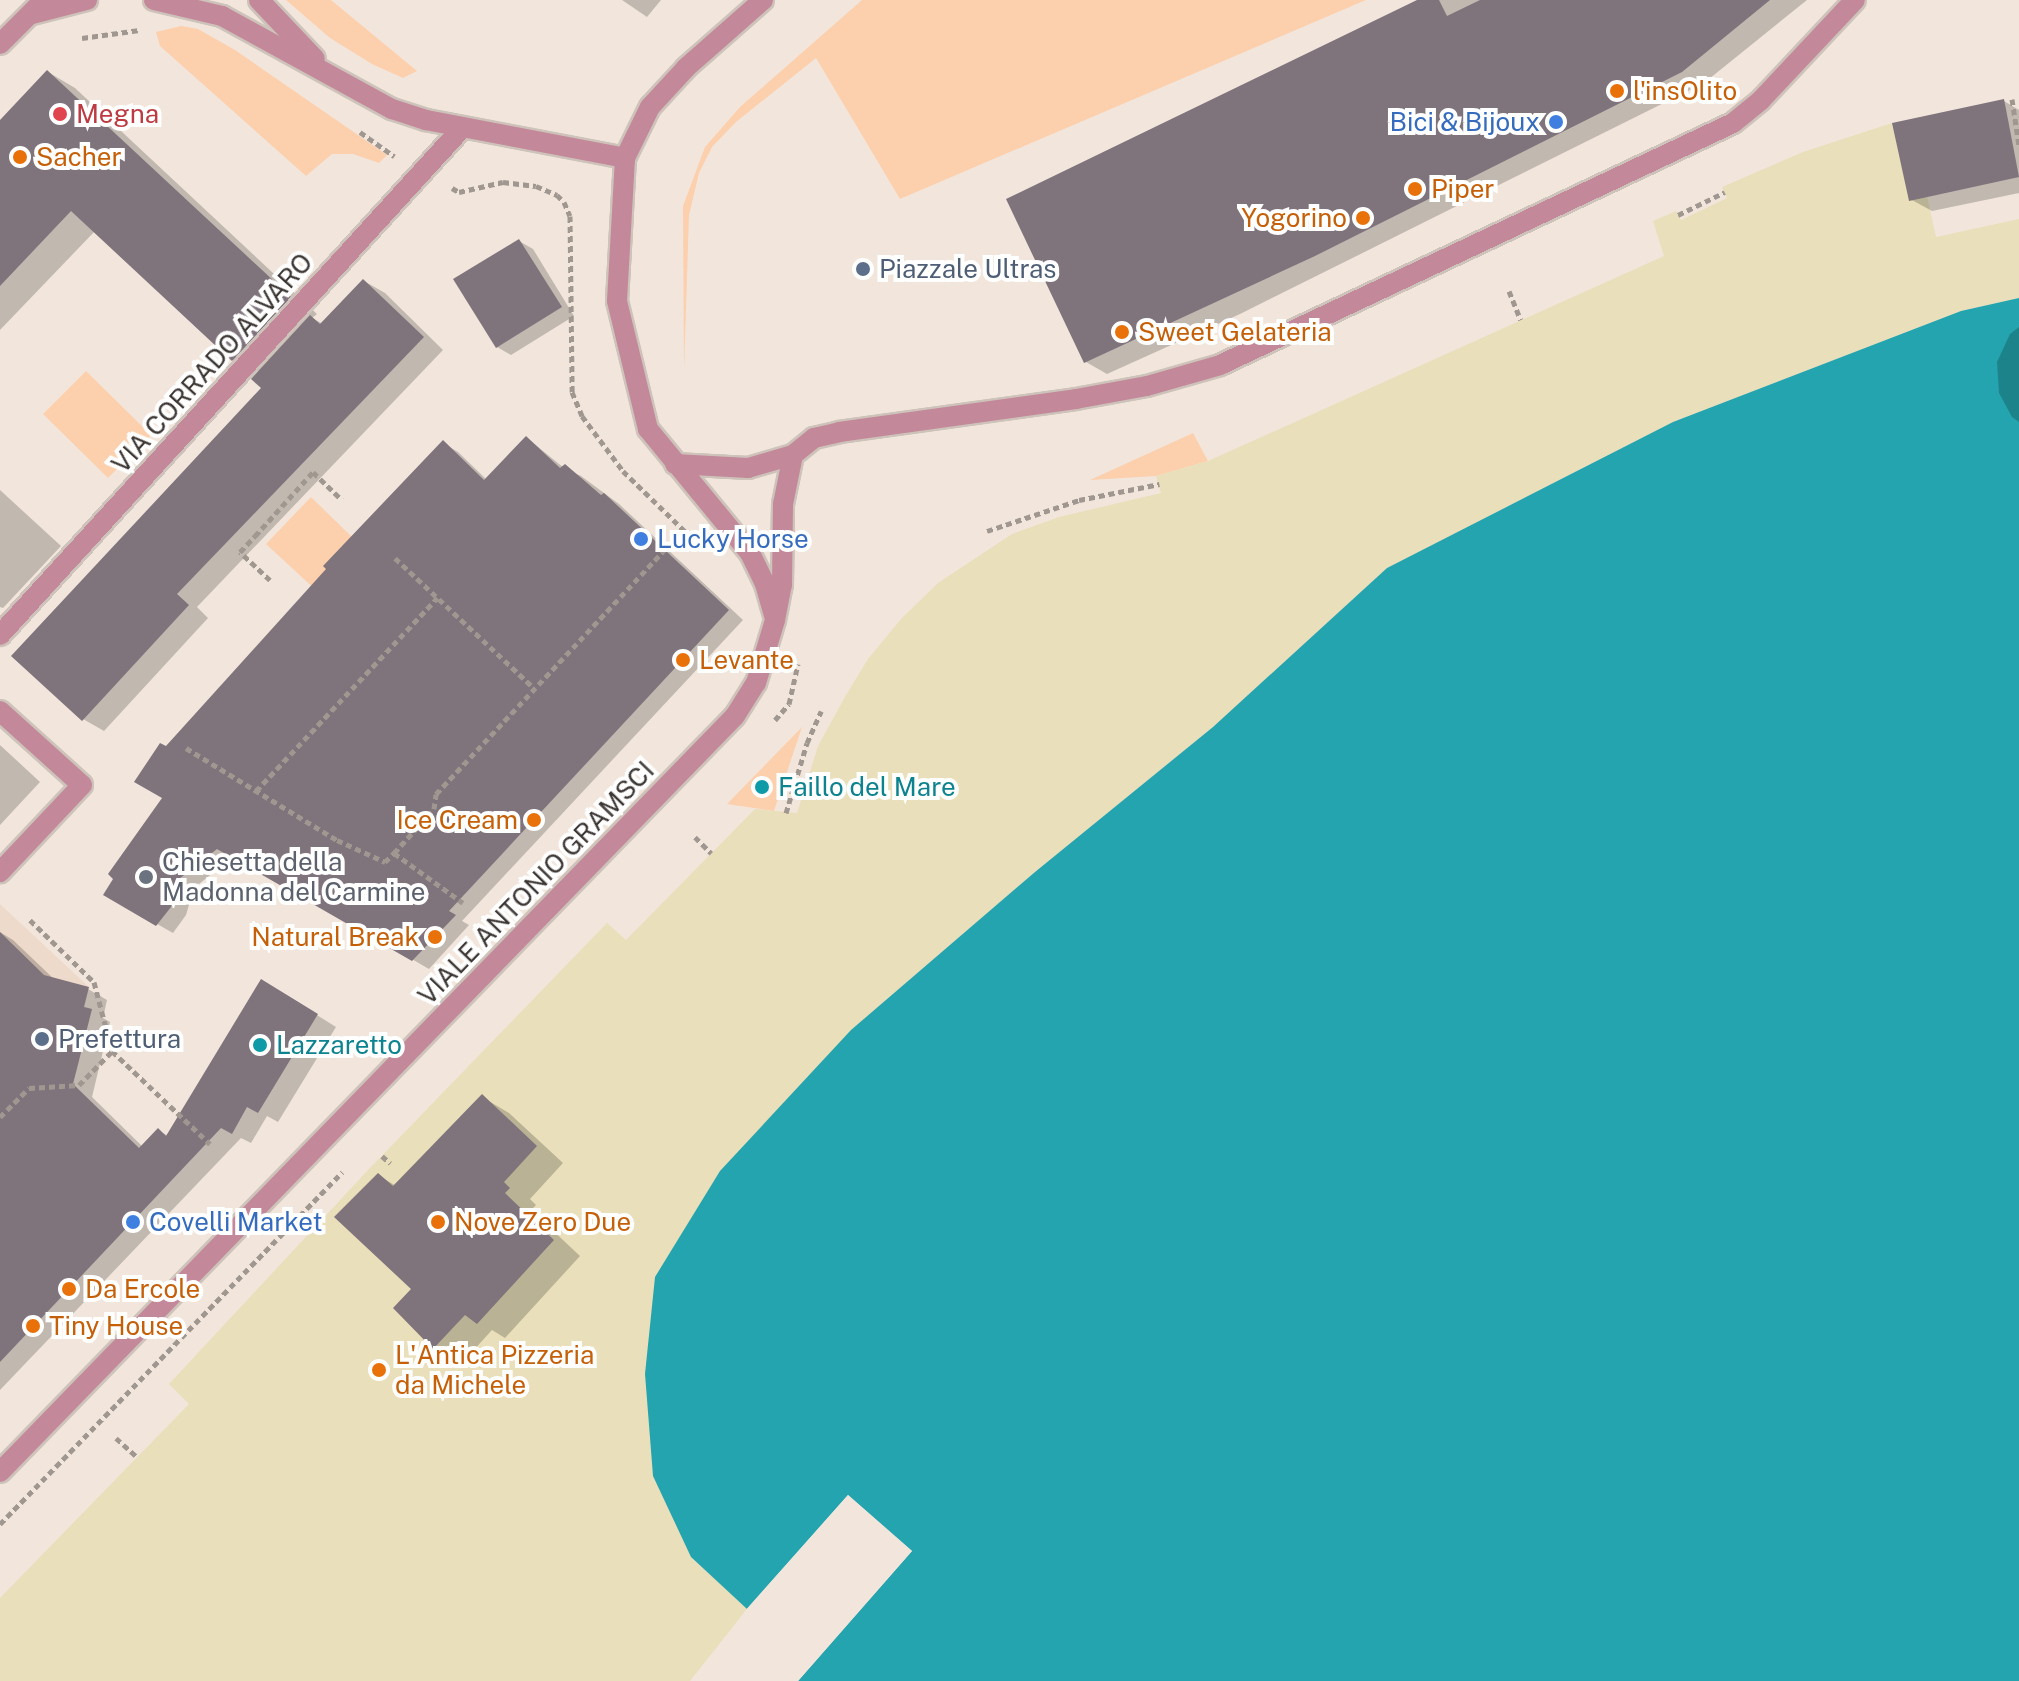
<!DOCTYPE html>
<html>
<head>
<meta charset="utf-8">
<style>
  body { margin:0 }
  #map { position:relative; width:2019px; height:1681px; overflow:hidden; background:#f2e6dc; font-family:"Public Sans",sans-serif }
  div>[style] { position:absolute }
  [style*='--x'] { left:calc(var(--x)*1px); top:calc(var(--y)*1px); width:calc(var(--w)*1px); rotate:calc(var(--a)*1deg) }
  .commercial>* { inset:0; background:#eedacb }
  .green>* { inset:0; background:#fccfad }
  .sand>* { inset:0; background:#e9dfba }
  .water>* { inset:0; background:#24a4ae }
  .pier>* { inset:0; background:#f2e6dc }
  .shadow>* { inset:0; background:#0003 }
  .building>* { inset:0; background:#7f737c }
  .path>* { height:5px; margin-top:-2.5px; transform-origin:0; background:repeating-linear-gradient(90deg,#a09790 0 6px,transparent 0 10px) }
  .roads { filter:drop-shadow(2px 0 #cec3ba) drop-shadow(-2px 0 #cec3ba) drop-shadow(0 2px #cec3ba) drop-shadow(0 -2px #cec3ba) }
  .minor>* { height:20px; margin:-10px; padding:0 10px; transform-origin:10px; border-radius:10px; background:#c3899a }
  .dots>* { width:22px; height:22px; translate:-50% -50%; box-sizing:border-box; border:4px solid #fff; border-radius:50% }
  span { translate:-50% -50%; white-space:nowrap; text-align:center; line-height:1.15; -webkit-text-stroke:8px #fff; paint-order:stroke }
  .food-label { font-size:26px; color:#c56008 }
  .left { translate:0 -50%; text-align:left }
  .right { translate:-100% -50%; text-align:right }
  .health-label { font-size:26px; color:#be3a42 }
  .shop-label { font-size:26px; color:#366cbe }
  .service-label { font-size:26px; color:#4e5e75 }
  .street-label { font-size:26px; color:#3c3734 }
  .culture-label { font-size:26px; color:#0d838f }
  .worship-label { font-size:26px; color:#5b616d }
</style>
</head>
<body>
<div id="map">
  <div class="commercial">
    <i style="clip-path:polygon(0 904px,89px 987px,84px 1007px,92px 1009px,76px 1073px,35px 1069px,0 1105px)"></i>
  </div>
  <div class="green">
    <i style="clip-path:polygon(286px 0,331px 0,417px 71px,403px 78px,372px 64px,330px 38px)"></i>
    <i style="clip-path:polygon(862px 0,1366px 0,900px 199px,816px 58px,736px 122px,712px 147px,699px 173px,689px 215px,684px 371px,683px 206px,705px 147px,740px 107px)"></i>
    <i style="clip-path:polygon(181px 26px,198px 29px,235px 50px,387px 155px,379px 163px,353px 154px,332px 154px,306px 176px,160px 46px,156px 32px)"></i>
    <i style="clip-path:polygon(86px 371px,151px 435px,108px 478px,43px 414px)"></i>
    <i style="clip-path:polygon(1193px 433px,1208px 461px,1156px 476px,1090px 480px)"></i>
    <i style="clip-path:polygon(311px 497px,351px 536px,348px 589px,333px 606px,266px 544px)"></i>
    <i style="clip-path:polygon(802px 727px,774px 811px,727px 804px)"></i>
  </div>
  <div class="sand">
    <i style="clip-path:polygon(1892px 123px,1909px 200px,1927px 196px,1936px 237px,2019px 219px,2019px 298px,1961px 311px,1673px 422px,1387px 568px,1213px 727px,1035px 872px,851px 1030px,691px 1557px,747px 1609px,690px 1681px,0 1681px,0 1598px,189px 1404px,169px 1384px,369px 1169px,607px 923px,626px 940px,755px 809px,797px 813px,818px 746px,846px 695px,868px 659px,901px 619px,938px 583px,1012px 534px,1059px 517px,1161px 493px,1156px 476px,1208px 461px,1664px 256px,1653px 221px,1676px 211px,1681px 220px,1727px 198px,1722px 187px,1803px 152px)"></i>
  </div>
  <div class="water">
    <i style="clip-path:polygon(2019px 298px,2019px 1681px,798px 1681px,912px 1551px,848px 1495px,747px 1609px,691px 1557px,653px 1476px,645px 1374px,655px 1277px,720px 1171px,851px 1030px,1035px 872px,1213px 727px,1387px 568px,1673px 422px,1961px 311px)"></i>
  </div>
  <div class="pier">
    <i style="clip-path:polygon(848px 1495px,912px 1551px,798px 1681px,794px 1681px,907px 1551px,848px 1500px,750px 1611px,744px 1612px)"></i>
  </div>
  <div class="shadow">
    <i style="clip-path:polygon(622px 0,661px 0,647px 17px)"></i>
    <i style="clip-path:polygon(1422px 0,1807px 0,1704px 83px,1240px 314px,1107px 374px,1086px 362px)"></i>
    <i style="clip-path:polygon(48px 72px,75px 88px,317px 314px,312px 318px,323px 324px,364px 281px,385px 293px,443px 350px,197px 607px,208px 618px,104px 731px,83px 719px,264px 388px,258px 374px,233px 360px,95px 231px,0 330px,0 123px)"></i>
    <i style="clip-path:polygon(2004px 101px,2019px 110px,2019px 193px,1932px 211px,1910px 199px)"></i>
    <i style="clip-path:polygon(519px 241px,533px 249px,574px 316px,511px 355px,497px 347px)"></i>
    <i style="clip-path:polygon(2019px 327px,2019px 422px,2012px 417px,1999px 393px,1997px 362px,2010px 334px)"></i>
    <i style="clip-path:polygon(527px 438px,564px 468px,581px 476px,619px 504px,743px 620px,462px 921px,469px 925px,429px 969px,234px 856px,194px 888px,186px 915px,173px 933px,106px 895px,164px 797px,166px 748px,443px 443px,458px 452px,487px 480px)"></i>
    <i style="clip-path:polygon(0 490px,61px 546px,3px 608px,0 607px)"></i>
    <i style="clip-path:polygon(0 745px,40px 782px,0 825px)"></i>
    <i style="clip-path:polygon(0 932px,13px 940px,55px 980px,88px 989px,107px 1000px,103px 1018px,110px 1022px,92px 1097px,143px 1147px,158px 1130px,168px 1136px,280px 992px,336px 1027px,278px 1122px,267px 1116px,251px 1143px,241px 1138px,0 1390px)"></i>
    <i style="clip-path:polygon(482px 1097px,509px 1113px,563px 1163px,530px 1199px,536px 1205px,531px 1210px,580px 1256px,505px 1338px,492px 1330px,462px 1363px,435px 1347px,378px 1175px,396px 1186px)"></i>
  </div>
  <div class="building">
    <i style="clip-path:polygon(1417px 0,1439px 0,1447px 16px,1480px 0,1770px 0,1682px 72px,1315px 256px,1084px 363px,1006px 199px)"></i>
    <i style="clip-path:polygon(47px 70px,291px 297px,232px 361px,71px 211px,0 286px,0 120px)"></i>
    <i style="clip-path:polygon(2004px 99px,2019px 177px,1909px 201px,1892px 123px)"></i>
    <i style="clip-path:polygon(519px 239px,562px 307px,496px 348px,453px 279px)"></i>
    <i style="clip-path:polygon(363px 279px,424px 337px,177px 594px,189px 605px,82px 721px,11px 656px,261px 388px,251px 379px,310px 315px,320px 324px)"></i>
    <i style="clip-path:polygon(526px 436px,560px 468px,565px 464px,601px 495px,604px 493px,729px 610px,449px 911px,456px 915px,412px 961px,217px 849px,179px 879px,171px 907px,156px 926px,103px 895px,113px 879px,108px 874px,162px 798px,134px 782px,160px 743px,166px 746px,326px 569px,323px 566px,443px 440px,484px 480px)"></i>
    <i style="clip-path:polygon(0 932px,44px 975px,89px 987px,84px 1007px,92px 1009px,73px 1084px,139px 1148px,158px 1128px,166px 1136px,261px 979px,318px 1014px,258px 1113px,247px 1107px,232px 1134px,221px 1128px,0 1362px)"></i>
    <i style="clip-path:polygon(482px 1094px,537px 1146px,504px 1182px,510px 1188px,505px 1193px,554px 1240px,477px 1324px,465px 1315px,433px 1349px,393px 1308px,411px 1289px,334px 1217px,378px 1173px,393px 1186px)"></i>
  </div>
  <div class="path">
    <i style="--x:82;--y:38;--w:58;--a:-8"></i>
    <i style="--x:2012;--y:99;--w:48;--a:81.5"></i>
    <i style="--x:360;--y:132;--w:42;--a:35.2"></i>
    <i style="--x:452;--y:188;--w:8;--a:30"></i>
    <i style="--x:459;--y:192;--w:45;--a:-12.8"></i>
    <i style="--x:503;--y:182;--w:33;--a:7"></i>
    <i style="--x:536;--y:186;--w:23;--a:23"></i>
    <i style="--x:557;--y:195;--w:10;--a:45"></i>
    <i style="--x:564;--y:202;--w:15;--a:67"></i>
    <i style="--x:570;--y:216;--w:176;--a:89.3"></i>
    <i style="--x:572;--y:392;--w:26;--a:67"></i>
    <i style="--x:582;--y:416;--w:69;--a:53.3"></i>
    <i style="--x:623;--y:471;--w:96;--a:44.2"></i>
    <i style="--x:1678;--y:215;--w:52;--a:-26.1"></i>
    <i style="--x:1509;--y:291;--w:31;--a:68"></i>
    <i style="--x:987;--y:531;--w:97;--a:-18.6"></i>
    <i style="--x:1079;--y:500;--w:82;--a:-11.3"></i>
    <i style="--x:395;--y:558;--w:190;--a:43.1"></i>
    <i style="--x:270;--y:580;--w:41;--a:-137"></i>
    <i style="--x:240;--y:552;--w:22;--a:-47"></i>
    <i style="--x:255;--y:536;--w:86;--a:-47.8"></i>
    <i style="--x:313;--y:472;--w:40;--a:44"></i>
    <i style="--x:775;--y:720;--w:21;--a:-49"></i>
    <i style="--x:789;--y:704;--w:41;--a:-77.3"></i>
    <i style="--x:186;--y:748;--w:177;--a:31.4"></i>
    <i style="--x:337;--y:840;--w:53;--a:24.6"></i>
    <i style="--x:385;--y:862;--w:13;--a:-45"></i>
    <i style="--x:394;--y:853;--w:85;--a:35.9"></i>
    <i style="--x:256;--y:791;--w:265;--a:-46.8"></i>
    <i style="--x:786;--y:813;--w:73;--a:-73.3"></i>
    <i style="--x:807;--y:743;--w:35;--a:-66"></i>
    <i style="--x:695;--y:837;--w:23;--a:45"></i>
    <i style="--x:394;--y:853;--w:59;--a:-47.7"></i>
    <i style="--x:434;--y:809;--w:15;--a:-82"></i>
    <i style="--x:436;--y:794;--w:334;--a:-46.9"></i>
    <i style="--x:30;--y:920;--w:89;--a:44.1"></i>
    <i style="--x:94;--y:982;--w:71;--a:75.4"></i>
    <i style="--x:112;--y:1051;--w:135;--a:43.5"></i>
    <i style="--x:0;--y:1117;--w:41;--a:-45"></i>
    <i style="--x:29;--y:1088;--w:50;--a:-3.4"></i>
    <i style="--x:79;--y:1085;--w:63;--a:-45.6"></i>
    <i style="--x:382;--y:1156;--w:11;--a:41"></i>
    <i style="--x:116;--y:1438;--w:28;--a:42"></i>
    <i style="--x:0;--y:1524;--w:491;--a:-45.8"></i>
  </div>
  <div class="roads">
    <div class="minor">
      <i style="--x:154;--y:0;--w:70;--a:13.2"></i>
      <i style="--x:222;--y:16;--w:194;--a:28.7"></i>
      <i style="--x:392;--y:109;--w:36;--a:18"></i>
      <i style="--x:426;--y:120;--w:203;--a:10.8"></i>
      <i style="--x:259;--y:0;--w:81;--a:46.5"></i>
      <i style="--x:763;--y:0;--w:103;--a:138.6"></i>
      <i style="--x:686;--y:68;--w:53;--a:132.7"></i>
      <i style="--x:650;--y:107;--w:57;--a:116.1"></i>
      <i style="--x:625;--y:158;--w:143;--a:93.2"></i>
      <i style="--x:617;--y:301;--w:132;--a:76.4"></i>
      <i style="--x:648;--y:429;--w:161;--a:50.6"></i>
      <i style="--x:750;--y:553;--w:34;--a:64"></i>
      <i style="--x:765;--y:584;--w:33;--a:74"></i>
      <i style="--x:32;--y:14;--w:57;--a:-14.3"></i>
      <i style="--x:0;--y:44;--w:62;--a:-45"></i>
      <i style="--x:675;--y:464;--w:73;--a:3.1"></i>
      <i style="--x:748;--y:468;--w:47;--a:-16.1"></i>
      <i style="--x:0;--y:635;--w:687;--a:-47.65"></i>
      <i style="--x:0;--y:711;--w:110;--a:42.1"></i>
      <i style="--x:82;--y:785;--w:120;--a:133.3"></i>
      <i style="--x:0;--y:1472;--w:1054;--a:-45.81"></i>
      <i style="--x:735;--y:716;--w:39;--a:-58"></i>
      <i style="--x:756;--y:683;--w:66;--a:-73.2"></i>
      <i style="--x:775;--y:620;--w:36;--a:-79"></i>
      <i style="--x:782;--y:585;--w:81;--a:-89.3"></i>
      <i style="--x:783;--y:504;--w:50;--a:-78.5"></i>
      <i style="--x:793;--y:455;--w:27;--a:-39"></i>
      <i style="--x:814;--y:438;--w:26;--a:-13"></i>
      <i style="--x:839;--y:432;--w:239;--a:-7.9"></i>
      <i style="--x:1076;--y:399;--w:72;--a:-10.4"></i>
      <i style="--x:1147;--y:386;--w:76;--a:-16"></i>
      <i style="--x:1220;--y:365;--w:567;--a:-25.25"></i>
      <i style="--x:1733;--y:123;--w:36;--a:-39"></i>
      <i style="--x:1761;--y:100;--w:137;--a:-46.8"></i>
    </div>
  </div>
  <div class="dots">
    <i style="left:1617px;top:91px;background:#e8710a"></i>
    <i style="left:60px;top:114px;background:#e0444e"></i>
    <i style="left:1556px;top:122px;background:#3f7fe0"></i>
    <i style="left:20px;top:157px;background:#e8710a"></i>
    <i style="left:1415px;top:189px;background:#e8710a"></i>
    <i style="left:1363px;top:218px;background:#e8710a"></i>
    <i style="left:863px;top:269px;background:#5c6f8a"></i>
    <i style="left:1122px;top:332px;background:#e8710a"></i>
    <i style="left:641px;top:539px;background:#3f7fe0"></i>
    <i style="left:683px;top:660px;background:#e8710a"></i>
    <i style="left:762px;top:787px;background:#0f9aa8"></i>
    <i style="left:534px;top:820px;background:#e8710a"></i>
    <i style="left:146px;top:877px;background:#6b7280"></i>
    <i style="left:435px;top:937px;background:#e8710a"></i>
    <i style="left:42px;top:1039px;background:#5c6f8a"></i>
    <i style="left:260px;top:1045px;background:#0f9aa8"></i>
    <i style="left:133px;top:1222px;background:#3f7fe0"></i>
    <i style="left:438px;top:1222px;background:#e8710a"></i>
    <i style="left:69px;top:1289px;background:#e8710a"></i>
    <i style="left:33px;top:1326px;background:#e8710a"></i>
    <i style="left:379px;top:1370px;background:#e8710a"></i>
  </div>
  <div class="food-label">
    <span class="left" style="left:1633px;top:91px">l'insOlito</span>
    <span class="left" style="left:36px;top:157px">Sacher</span>
    <span class="left" style="left:1431px;top:189px">Piper</span>
    <span class="right" style="left:1347px;top:218px">Yogorino</span>
    <span class="left" style="left:1138px;top:332px">Sweet Gelateria</span>
    <span class="left" style="left:699px;top:660px">Levante</span>
    <span class="right" style="left:518px;top:820px">Ice Cream</span>
    <span class="right" style="left:419px;top:937px">Natural Break</span>
    <span class="left" style="left:454px;top:1222px">Nove Zero Due</span>
    <span class="left" style="left:85px;top:1289px">Da Ercole</span>
    <span class="left" style="left:49px;top:1326px">Tiny House</span>
    <span class="left" style="left:395px;top:1370px">L'Antica Pizzeria<br>da Michele</span>
  </div>
  <div class="health-label">
    <span class="left" style="left:76px;top:114px">Megna</span>
  </div>
  <div class="shop-label">
    <span class="right" style="left:1540px;top:122px">Bici &amp; Bijoux</span>
    <span class="left" style="left:657px;top:539px">Lucky Horse</span>
    <span class="left" style="left:149px;top:1222px">Covelli Market</span>
  </div>
  <div class="service-label">
    <span class="left" style="left:879px;top:269px">Piazzale Ultras</span>
    <span class="left" style="left:58px;top:1039px">Prefettura</span>
  </div>
  <div class="street-label">
    <span style="left:212px;top:363px;rotate:-48deg">VIA CORRADO ALVARO</span>
    <span style="left:536px;top:883px;rotate:-46deg">VIALE ANTONIO GRAMSCI</span>
  </div>
  <div class="culture-label">
    <span class="left" style="left:778px;top:787px">Faillo del Mare</span>
    <span class="left" style="left:276px;top:1045px">Lazzaretto</span>
  </div>
  <div class="worship-label">
    <span class="left" style="left:162px;top:877px">Chiesetta della<br>Madonna del Carmine</span>
  </div>
</div>
</body>
</html>
